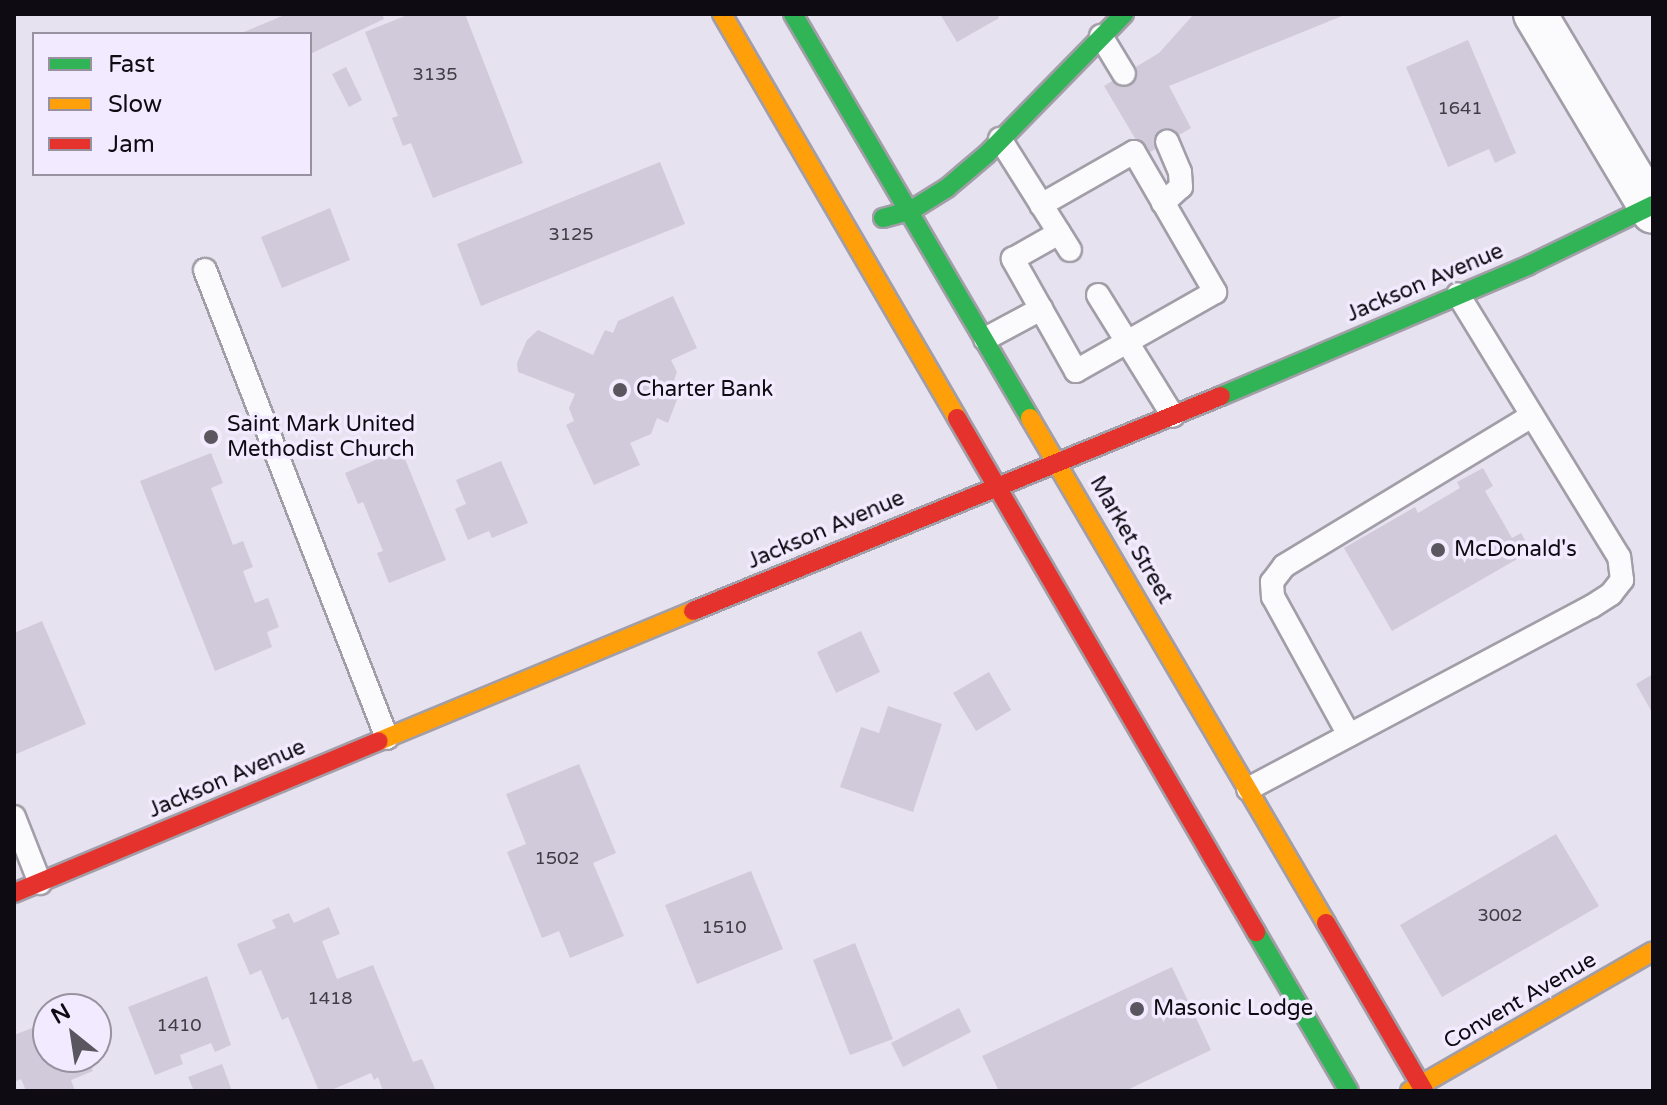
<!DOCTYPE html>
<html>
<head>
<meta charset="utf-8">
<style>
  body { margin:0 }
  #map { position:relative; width:1667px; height:1105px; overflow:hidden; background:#e7e2ef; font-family:"Varela Round",sans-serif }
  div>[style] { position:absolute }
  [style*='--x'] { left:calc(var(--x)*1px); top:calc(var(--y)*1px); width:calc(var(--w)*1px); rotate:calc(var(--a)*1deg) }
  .building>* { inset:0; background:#d0cada }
  .roads { filter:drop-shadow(2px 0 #a29ea8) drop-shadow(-2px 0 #a29ea8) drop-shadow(0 2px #a29ea8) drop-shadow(0 -2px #a29ea8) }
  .lane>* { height:22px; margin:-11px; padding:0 11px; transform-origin:11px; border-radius:11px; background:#fbfbfd }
  .street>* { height:42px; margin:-21px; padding:0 21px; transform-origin:21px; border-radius:21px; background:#fbfbfd }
  .fast>* { height:18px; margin:-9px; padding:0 9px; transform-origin:9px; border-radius:9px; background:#30b455 }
  .slow>* { height:18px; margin:-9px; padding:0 9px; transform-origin:9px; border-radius:9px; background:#ff9f0a }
  .jam>* { height:18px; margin:-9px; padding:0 9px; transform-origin:9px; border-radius:9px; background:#e5322d }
  .dots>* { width:22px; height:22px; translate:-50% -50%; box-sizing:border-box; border:4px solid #f2ebff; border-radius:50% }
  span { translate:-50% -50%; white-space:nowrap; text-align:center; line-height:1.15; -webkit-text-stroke:7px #f2ebff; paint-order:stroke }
  .number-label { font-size:18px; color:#403c45 }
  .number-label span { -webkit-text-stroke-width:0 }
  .street-label { font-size:22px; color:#0e0b12 }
  .poi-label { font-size:22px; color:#0e0b12 }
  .left { translate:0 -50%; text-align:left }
  .frame { position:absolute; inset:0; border:16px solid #0e0b12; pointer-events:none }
  .legend { position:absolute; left:32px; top:32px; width:280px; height:144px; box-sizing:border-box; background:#f2ebff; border:2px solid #9791a0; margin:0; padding:10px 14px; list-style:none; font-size:24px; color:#0e0b12 }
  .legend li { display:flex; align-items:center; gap:16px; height:40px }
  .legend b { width:40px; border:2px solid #9791a0 }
  .north { position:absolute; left:32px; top:993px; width:80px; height:80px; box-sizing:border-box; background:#f2ebff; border:2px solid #9791a0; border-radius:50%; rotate:330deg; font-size:22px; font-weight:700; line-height:32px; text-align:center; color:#0e0b12 }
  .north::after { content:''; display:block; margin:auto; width:28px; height:36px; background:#5a565f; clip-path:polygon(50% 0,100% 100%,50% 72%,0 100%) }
</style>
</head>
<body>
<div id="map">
  <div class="building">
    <i style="clip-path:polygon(287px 14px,382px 14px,384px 19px,310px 54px,310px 34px,239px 34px)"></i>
    <i style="clip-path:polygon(410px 14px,465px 14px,523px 163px,433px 198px,411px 143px,403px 146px,392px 118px,398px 116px,365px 32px)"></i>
    <i style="clip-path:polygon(940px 14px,997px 14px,999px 18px,957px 42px)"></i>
    <i style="clip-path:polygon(1194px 14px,1347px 14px,1169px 86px,1191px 128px,1145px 155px,1104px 86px,1159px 53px)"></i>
    <i style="clip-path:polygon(1468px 40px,1516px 153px,1495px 163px,1489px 149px,1448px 167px,1406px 67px)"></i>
    <i style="clip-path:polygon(346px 67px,362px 100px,349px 107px,332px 74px)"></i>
    <i style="clip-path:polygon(660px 162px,685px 224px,481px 306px,457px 244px)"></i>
    <i style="clip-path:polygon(330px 208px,350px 260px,282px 288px,261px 237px)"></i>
    <i style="clip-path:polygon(673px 296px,697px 348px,671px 360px,677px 372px,671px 389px,680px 392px,668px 423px,657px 418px,651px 434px,630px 443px,640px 465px,594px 485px,566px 425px,574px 421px,569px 408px,575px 394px,518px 372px,517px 363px,527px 340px,538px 330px,593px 355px,605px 330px,613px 333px,618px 321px)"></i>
    <i style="clip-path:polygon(401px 449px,446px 560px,389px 583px,377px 553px,383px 551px,363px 502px,358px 504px,345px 473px)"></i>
    <i style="clip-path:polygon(211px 453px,223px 483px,211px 488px,233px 545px,243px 541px,253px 567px,243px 571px,255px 603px,268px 598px,279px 627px,267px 632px,272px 647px,215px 671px,140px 481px)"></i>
    <i style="clip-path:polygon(501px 461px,528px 523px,492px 538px,489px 531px,468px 540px,455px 509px,466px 504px,456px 480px)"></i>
    <i style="clip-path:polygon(1483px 468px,1493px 486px,1485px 491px,1512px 538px,1521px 533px,1531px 551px,1392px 631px,1344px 548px,1415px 507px,1418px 513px,1460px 488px,1457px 482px)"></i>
    <i style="clip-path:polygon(42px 621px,86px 724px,14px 755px,14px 633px)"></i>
    <i style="clip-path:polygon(861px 631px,880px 672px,836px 693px,817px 652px)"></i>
    <i style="clip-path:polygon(989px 672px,1011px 710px,976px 731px,953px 693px)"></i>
    <i style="clip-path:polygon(1653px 674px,1653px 714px,1636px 684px)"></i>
    <i style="clip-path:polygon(888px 706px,942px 724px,913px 812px,840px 787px,861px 727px,879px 733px)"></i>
    <i style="clip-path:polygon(579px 764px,616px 853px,593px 863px,624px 936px,570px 958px,559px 931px,542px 938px,507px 852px,526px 844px,506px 794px)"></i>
    <i style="clip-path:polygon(1556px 834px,1599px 906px,1442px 997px,1400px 925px)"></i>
    <i style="clip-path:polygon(751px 871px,783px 949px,697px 984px,665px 905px)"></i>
    <i style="clip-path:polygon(329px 907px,340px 934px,322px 941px,337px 979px,373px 965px,413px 1062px,422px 1059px,436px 1091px,383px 1091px,378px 1077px,374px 1080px,371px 1073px,329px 1091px,319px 1091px,288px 1017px,282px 1020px,261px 970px,250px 975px,237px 944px,276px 928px,272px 920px,289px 913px,294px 923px)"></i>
    <i style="clip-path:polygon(855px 943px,893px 1039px,850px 1055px,813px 960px)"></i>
    <i style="clip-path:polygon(1172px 967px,1211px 1050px,1125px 1091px,999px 1091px,982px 1056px)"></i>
    <i style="clip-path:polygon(207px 976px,231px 1045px,215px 1052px,211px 1043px,180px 1055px,183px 1064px,155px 1075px,128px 1007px)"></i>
    <i style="clip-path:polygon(959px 1008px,971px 1032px,903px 1067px,891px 1043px)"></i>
    <i style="clip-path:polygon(48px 1022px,48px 1057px,87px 1057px,93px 1071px,71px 1080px,75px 1091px,26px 1091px,21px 1079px,14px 1082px,14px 1035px)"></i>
    <i style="clip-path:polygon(222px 1064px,232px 1091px,194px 1091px,188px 1077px)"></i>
  </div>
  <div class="roads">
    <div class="lane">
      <i style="--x:1101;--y:36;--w:44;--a:58.8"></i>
      <i style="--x:1000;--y:139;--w:131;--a:57.8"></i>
      <i style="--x:1163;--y:203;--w:24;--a:-42"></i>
      <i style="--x:1181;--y:187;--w:15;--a:-94"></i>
      <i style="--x:1180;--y:172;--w:33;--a:-113"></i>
      <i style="--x:1041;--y:205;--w:107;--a:-29.7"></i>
      <i style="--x:1134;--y:152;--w:162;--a:59.9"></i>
      <i style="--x:1215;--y:292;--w:160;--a:150.4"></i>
      <i style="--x:1076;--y:371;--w:129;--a:-119.4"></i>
      <i style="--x:1013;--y:259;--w:53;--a:-29.5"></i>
      <i style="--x:205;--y:270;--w:502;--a:68.75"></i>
      <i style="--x:1098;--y:295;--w:142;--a:58.2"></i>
      <i style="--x:985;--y:339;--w:64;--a:-28.2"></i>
      <i style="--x:1349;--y:735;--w:158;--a:-118.8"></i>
      <i style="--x:1273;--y:597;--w:15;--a:-94"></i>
      <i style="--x:1272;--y:582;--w:20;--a:-53"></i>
      <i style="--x:1284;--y:566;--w:290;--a:-31.2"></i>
      <i style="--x:1248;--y:789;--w:388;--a:-28"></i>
      <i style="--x:1591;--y:607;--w:24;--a:-33"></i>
      <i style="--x:1611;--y:594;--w:18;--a:-52"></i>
      <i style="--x:1622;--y:580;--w:23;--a:-97"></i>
      <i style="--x:1619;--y:557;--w:308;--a:-121.5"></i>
      <i style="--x:14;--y:817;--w:71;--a:68.5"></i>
    </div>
    <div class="street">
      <i style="--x:1535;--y:14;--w:230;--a:59.2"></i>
    </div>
    <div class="fast">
      <i style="--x:793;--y:14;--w:468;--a:59.6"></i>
      <i style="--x:883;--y:218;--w:28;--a:-15"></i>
      <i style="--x:910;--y:211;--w:44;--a:-31.9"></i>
      <i style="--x:947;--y:188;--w:52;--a:-40.4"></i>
      <i style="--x:987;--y:154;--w:196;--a:-45.6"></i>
      <i style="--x:1221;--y:396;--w:335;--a:-23"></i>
      <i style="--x:1529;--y:265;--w:138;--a:-25.8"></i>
      <i style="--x:1256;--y:932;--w:184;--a:59.7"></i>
    </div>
    <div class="slow">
      <i style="--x:722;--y:14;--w:467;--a:59.8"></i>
      <i style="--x:1030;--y:418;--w:585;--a:59.62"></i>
      <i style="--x:379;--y:741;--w:340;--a:-22.5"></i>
      <i style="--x:1410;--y:1091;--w:280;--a:-29.9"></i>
    </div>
    <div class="jam">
      <i style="--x:957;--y:418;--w:595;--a:59.81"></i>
      <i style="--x:693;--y:611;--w:570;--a:-22.16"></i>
      <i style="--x:14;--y:893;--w:395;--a:-22.6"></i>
      <i style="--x:1326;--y:923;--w:194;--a:59.7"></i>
    </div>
  </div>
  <div class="dots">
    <i style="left:620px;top:390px;background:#5a565f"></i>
    <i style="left:211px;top:437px;background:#5a565f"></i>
    <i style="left:1438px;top:550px;background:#5a565f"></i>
    <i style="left:1137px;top:1009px;background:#5a565f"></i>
  </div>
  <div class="number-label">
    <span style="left:435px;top:74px">3135</span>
    <span style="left:1460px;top:108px">1641</span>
    <span style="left:571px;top:234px">3125</span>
    <span style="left:557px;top:858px">1502</span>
    <span style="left:1500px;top:915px">3002</span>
    <span style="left:724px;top:927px">1510</span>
    <span style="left:330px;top:998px">1418</span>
    <span style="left:179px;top:1025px">1410</span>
  </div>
  <div class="street-label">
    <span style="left:1425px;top:283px;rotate:-23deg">Jackson Avenue</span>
    <span style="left:826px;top:530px;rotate:-23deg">Jackson Avenue</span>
    <span style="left:1131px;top:540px;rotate:60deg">Market Street</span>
    <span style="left:227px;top:779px;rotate:-23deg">Jackson Avenue</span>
    <span style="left:1520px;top:1001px;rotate:-30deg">Convent Avenue</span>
  </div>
  <div class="poi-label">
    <span class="left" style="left:636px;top:390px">Charter Bank</span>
    <span class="left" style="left:227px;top:437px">Saint Mark United<br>Methodist Church</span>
    <span class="left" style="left:1454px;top:550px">McDonald's</span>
    <span class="left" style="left:1153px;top:1009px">Masonic Lodge</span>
  </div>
  <div class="frame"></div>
  <ul class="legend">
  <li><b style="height:10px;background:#30b455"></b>Fast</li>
  <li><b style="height:10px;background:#ff9f0a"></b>Slow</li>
  <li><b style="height:10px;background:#e5322d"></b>Jam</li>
  </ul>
  <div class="north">N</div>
</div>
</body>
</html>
